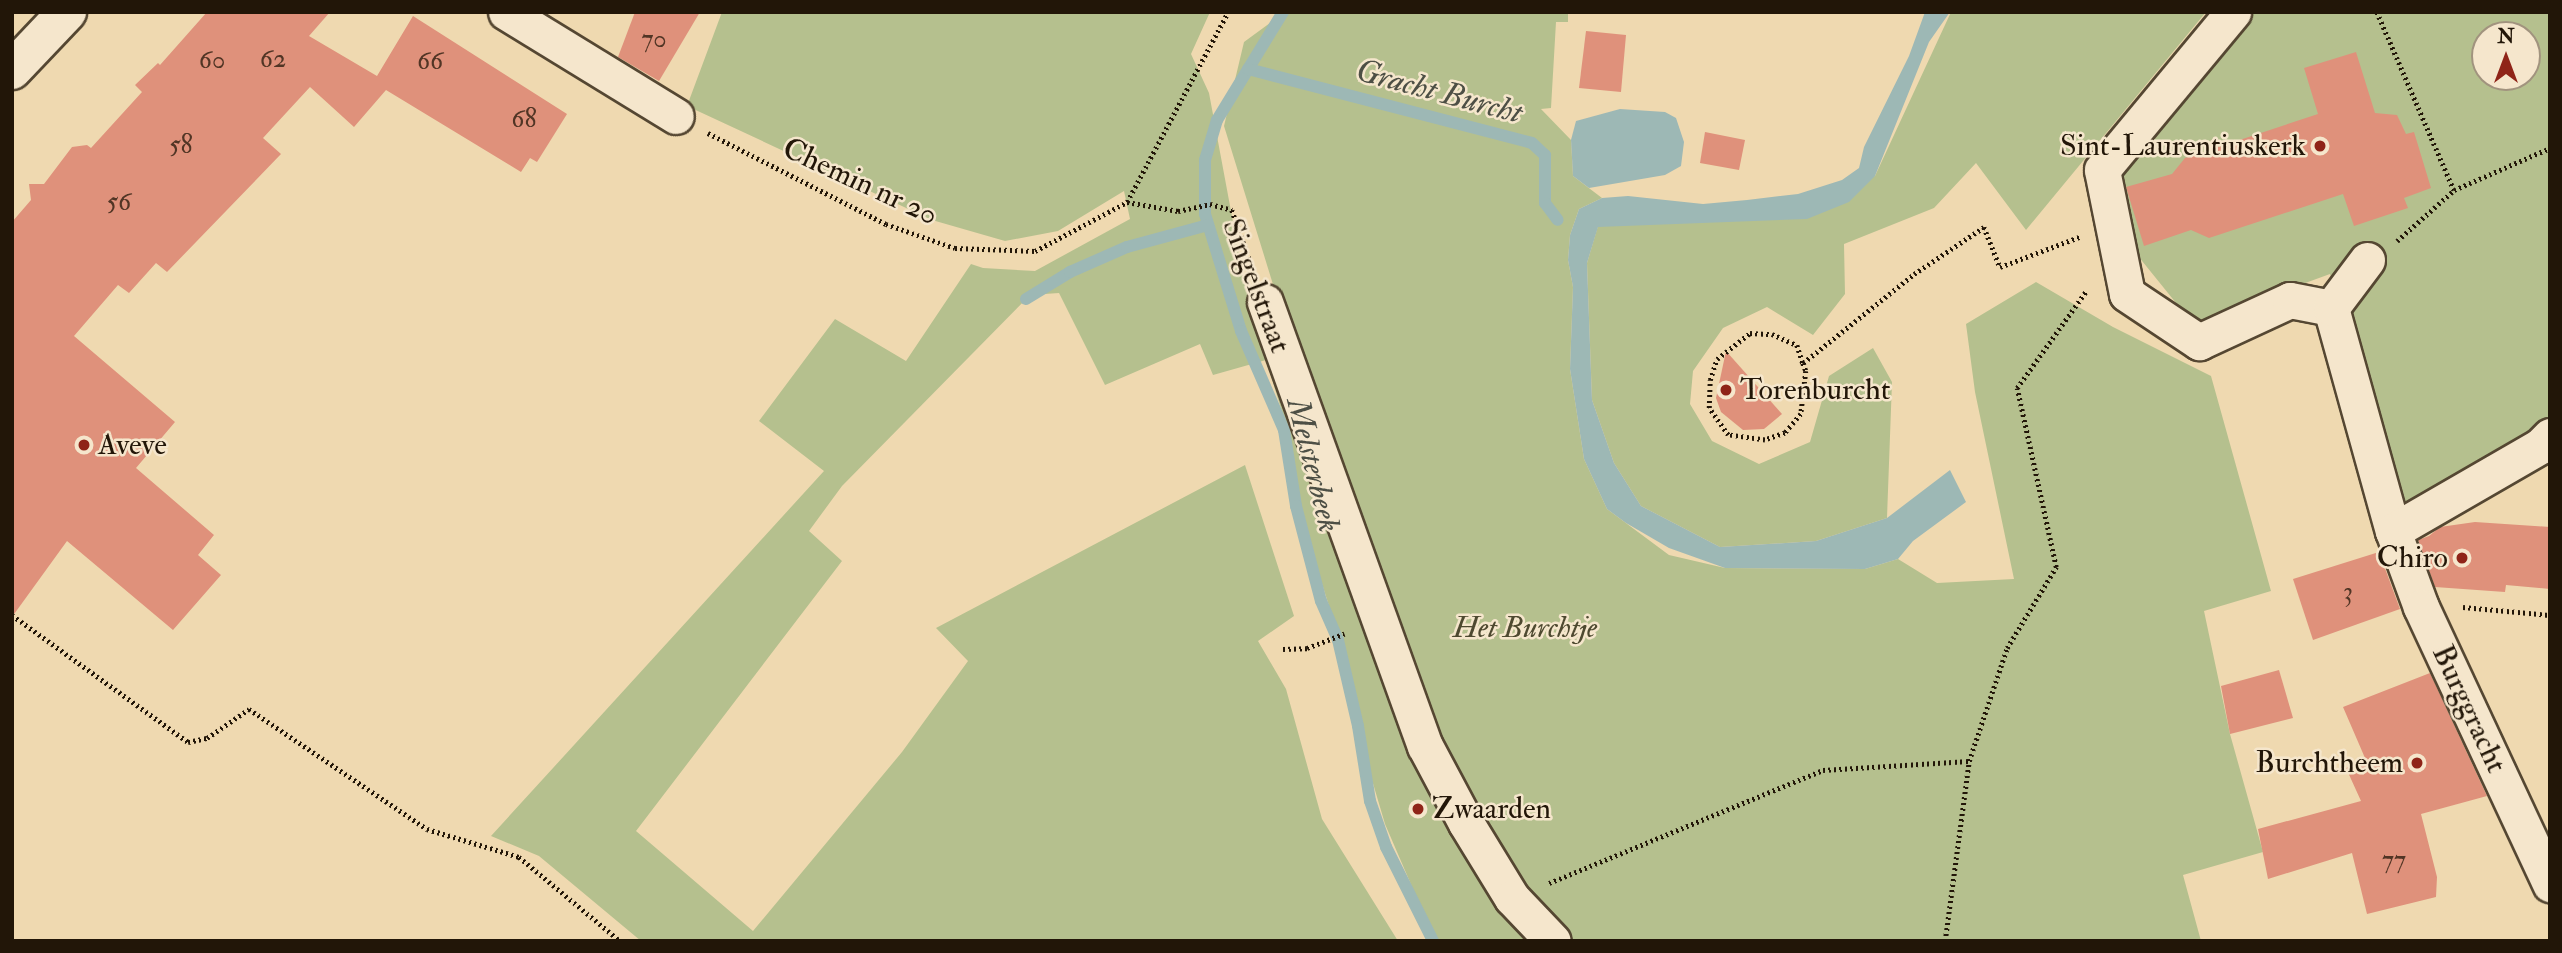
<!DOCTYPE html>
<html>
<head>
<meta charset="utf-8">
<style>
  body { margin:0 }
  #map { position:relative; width:2562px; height:953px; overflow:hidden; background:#efd9b0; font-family:"IM FELL Double Pica",serif }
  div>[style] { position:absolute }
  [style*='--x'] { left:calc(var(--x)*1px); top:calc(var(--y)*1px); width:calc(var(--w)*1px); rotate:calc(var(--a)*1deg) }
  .green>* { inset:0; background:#b5c08e }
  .water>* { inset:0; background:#9db8b5 }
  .stream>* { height:12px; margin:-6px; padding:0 6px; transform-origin:6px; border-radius:6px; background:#9db8b5 }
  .building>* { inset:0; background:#df917b }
  .path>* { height:4.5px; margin-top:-2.25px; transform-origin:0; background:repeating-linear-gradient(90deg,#221608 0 2px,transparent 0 5.5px) }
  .roads { filter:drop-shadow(2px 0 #554732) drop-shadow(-2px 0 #554732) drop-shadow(0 2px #554732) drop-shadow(0 -2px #554732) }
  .minor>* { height:35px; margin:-17.5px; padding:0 17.5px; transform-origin:17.5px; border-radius:17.5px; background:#f5e6cc }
  .secondary>* { height:38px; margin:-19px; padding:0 19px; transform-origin:19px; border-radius:19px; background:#f5e6cc }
  .dots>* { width:19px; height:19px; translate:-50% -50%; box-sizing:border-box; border:4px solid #f5e6cc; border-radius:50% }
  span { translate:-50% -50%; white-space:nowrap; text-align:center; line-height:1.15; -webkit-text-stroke:5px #f5e6cc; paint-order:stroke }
  .number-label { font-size:26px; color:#513525 }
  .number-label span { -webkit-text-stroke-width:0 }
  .poi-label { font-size:30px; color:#221608 }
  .right { translate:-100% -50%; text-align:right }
  .left { translate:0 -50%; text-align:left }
  .street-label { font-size:30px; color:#221608 }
  .park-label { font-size:30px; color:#4e4930; font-style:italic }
  .water-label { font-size:32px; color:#4d4f45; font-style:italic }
  .frame { position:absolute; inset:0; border:14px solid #221608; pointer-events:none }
  .north { position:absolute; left:2471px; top:21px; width:70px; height:70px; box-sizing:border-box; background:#f5e6cc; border:2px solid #a1937e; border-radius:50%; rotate:0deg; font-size:19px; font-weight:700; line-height:28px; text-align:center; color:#221608 }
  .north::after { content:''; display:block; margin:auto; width:24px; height:32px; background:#8f2418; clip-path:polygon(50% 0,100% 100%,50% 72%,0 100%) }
</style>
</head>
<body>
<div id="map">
  <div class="green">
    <i style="clip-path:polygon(722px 12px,1210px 12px,1191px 54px,1209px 93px,1244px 281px,1266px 359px,1293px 428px,1533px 941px,1438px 941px,1416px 896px,1385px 824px,1367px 763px,1345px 656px,1302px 521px,1288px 431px,1266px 360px,1213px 375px,1200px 344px,1105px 385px,1059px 293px,1030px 295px,842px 486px,809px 531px,842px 561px,636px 831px,753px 931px,902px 752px,968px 661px,936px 628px,1245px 465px,1294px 616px,1258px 641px,1286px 689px,1322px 819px,1398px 941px,641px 941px,539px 856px,491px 836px,824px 471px,759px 421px,835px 319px,906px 361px,971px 264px,983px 268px,1035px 271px,1130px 219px,1124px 191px,1058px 231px,1005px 241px,932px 220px,687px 106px)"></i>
    <i style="clip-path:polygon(1285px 12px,1568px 12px,1568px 22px,1556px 22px,1551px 108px,1541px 109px,1571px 140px,1573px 176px,1602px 198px,1579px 209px,1570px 235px,1568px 260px,1573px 287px,1570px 369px,1584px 459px,1607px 509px,1669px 555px,1725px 568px,1865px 569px,1898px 559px,1937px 583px,2014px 579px,1975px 392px,1966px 324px,2036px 282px,2113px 327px,2211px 376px,2271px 591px,2204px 611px,2230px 734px,2263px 852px,2183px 875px,2201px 941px,1573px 941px,1517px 873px,1486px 827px,1440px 738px,1280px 307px,1224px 126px,1244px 42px)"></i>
    <i style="clip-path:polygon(1951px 12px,2206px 12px,2026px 230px,1976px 163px,1934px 208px,1844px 244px,1845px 294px,1813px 335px,1767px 307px,1723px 328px,1693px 371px,1690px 404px,1712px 441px,1759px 464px,1810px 442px,1829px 376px,1873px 348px,1892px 382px,1887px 518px,1816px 541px,1720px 547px,1641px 506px,1614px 463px,1592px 400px,1587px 263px,1598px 226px,1689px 222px,1875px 176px)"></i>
    <i style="clip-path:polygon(evenodd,2252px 12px,2550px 12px,2550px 419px,2528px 436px,2402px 514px,2330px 274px,2193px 324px,2134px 251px,2105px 190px,2199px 70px,2252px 12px,2485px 35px,2527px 35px,2527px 77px,2485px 77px,2485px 35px)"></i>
  </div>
  <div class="water">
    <i style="clip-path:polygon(1925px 12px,1950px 12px,1929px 42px,1875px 176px,1849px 202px,1807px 219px,1598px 227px,1587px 263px,1592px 400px,1614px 463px,1641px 506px,1720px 547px,1816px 541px,1887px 518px,1950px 470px,1966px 502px,1913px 541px,1898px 559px,1865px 569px,1725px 568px,1669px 548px,1626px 523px,1607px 509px,1584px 459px,1570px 369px,1573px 287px,1568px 260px,1570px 235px,1579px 209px,1602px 198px,1628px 196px,1703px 204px,1747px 200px,1798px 194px,1842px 180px,1859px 168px,1864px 147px,1909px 56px)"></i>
    <i style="clip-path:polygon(1620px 109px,1665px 112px,1676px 118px,1684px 142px,1681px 166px,1665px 175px,1589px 188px,1573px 176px,1571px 140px,1576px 121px)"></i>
  </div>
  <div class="stream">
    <i style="--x:1283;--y:12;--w:127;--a:121.4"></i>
    <i style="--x:1217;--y:120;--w:42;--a:106.7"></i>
    <i style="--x:1205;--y:160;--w:54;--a:90"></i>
    <i style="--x:1205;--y:214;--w:122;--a:72.9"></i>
    <i style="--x:1241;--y:331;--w:108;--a:66.5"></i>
    <i style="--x:1284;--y:430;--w:77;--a:81"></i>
    <i style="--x:1296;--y:506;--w:98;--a:75.3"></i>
    <i style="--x:1321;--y:601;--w:43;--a:66.4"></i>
    <i style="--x:1338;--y:640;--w:88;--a:76.9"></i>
    <i style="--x:1358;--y:726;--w:76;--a:80.9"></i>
    <i style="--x:1370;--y:801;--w:49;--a:70.8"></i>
    <i style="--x:1386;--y:847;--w:105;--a:63.4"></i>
    <i style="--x:1248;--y:69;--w:293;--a:14.6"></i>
    <i style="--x:1532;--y:143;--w:18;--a:43"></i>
    <i style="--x:1545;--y:155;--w:48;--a:90"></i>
    <i style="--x:1545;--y:203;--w:21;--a:53"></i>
    <i style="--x:1026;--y:299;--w:52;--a:-31.5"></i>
    <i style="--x:1070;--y:272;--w:62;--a:-23.7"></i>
    <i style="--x:1127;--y:247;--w:84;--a:-15.2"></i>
  </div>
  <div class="building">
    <i style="clip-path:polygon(207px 12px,330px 12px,309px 36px,377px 76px,413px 16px,567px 114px,537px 162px,530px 158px,521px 172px,386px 90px,354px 127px,310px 87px,263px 138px,281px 154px,167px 272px,156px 263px,129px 293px,118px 285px,74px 336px,175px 422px,136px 468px,214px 535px,198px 555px,221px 575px,173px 630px,67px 541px,12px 617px,12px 222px,31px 200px,29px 184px,44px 184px,72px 147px,87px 145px,91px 148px,142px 92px,135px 85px,158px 63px,160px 65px)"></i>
    <i style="clip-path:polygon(635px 12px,700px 12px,659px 81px,618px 57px)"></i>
    <i style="clip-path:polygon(1586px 31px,1626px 35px,1621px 92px,1579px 88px)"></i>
    <i style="clip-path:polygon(2356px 52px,2375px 113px,2397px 115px,2406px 134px,2414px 132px,2431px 188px,2404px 198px,2408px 208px,2354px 226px,2343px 194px,2209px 238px,2191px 230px,2144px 246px,2126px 187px,2172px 174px,2185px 158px,2318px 114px,2304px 68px)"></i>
    <i style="clip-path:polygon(1705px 132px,1745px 140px,1739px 170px,1700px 163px)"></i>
    <i style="clip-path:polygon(1726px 351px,1782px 414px,1764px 429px,1743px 430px,1721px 412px,1716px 398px)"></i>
    <i style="clip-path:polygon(2475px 522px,2550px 527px,2550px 589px,2506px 585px,2505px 592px,2435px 587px,2418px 540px,2429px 536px,2440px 527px)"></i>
    <i style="clip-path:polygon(2379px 552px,2400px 609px,2313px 640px,2293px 579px)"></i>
    <i style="clip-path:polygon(2279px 670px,2293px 718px,2230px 734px,2221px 686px)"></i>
    <i style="clip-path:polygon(2430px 673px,2487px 796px,2421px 814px,2437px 877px,2436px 897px,2367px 914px,2352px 853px,2268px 879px,2258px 829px,2361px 801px,2346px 768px,2365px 758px,2343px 707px)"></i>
  </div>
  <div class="path">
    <i style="--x:2377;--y:12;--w:194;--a:66.6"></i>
    <i style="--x:708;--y:133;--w:200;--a:27.1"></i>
    <i style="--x:886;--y:224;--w:73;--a:19.2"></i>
    <i style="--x:955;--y:248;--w:80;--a:2.1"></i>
    <i style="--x:1035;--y:251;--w:104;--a:-28"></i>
    <i style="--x:1127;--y:202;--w:215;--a:-62"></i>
    <i style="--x:1127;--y:202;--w:52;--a:10"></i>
    <i style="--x:1178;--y:211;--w:33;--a:-12"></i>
    <i style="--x:1210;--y:204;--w:23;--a:15"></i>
    <i style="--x:1232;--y:210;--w:60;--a:70.7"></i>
    <i style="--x:2397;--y:241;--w:76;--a:-41.8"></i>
    <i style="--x:2454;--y:190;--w:105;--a:-23.6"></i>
    <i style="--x:1803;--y:363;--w:9;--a:69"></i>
    <i style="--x:1806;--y:371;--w:43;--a:96.6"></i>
    <i style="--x:1801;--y:414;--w:25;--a:130"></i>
    <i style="--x:1785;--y:433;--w:21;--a:161"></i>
    <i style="--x:1765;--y:440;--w:37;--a:-172"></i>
    <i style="--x:1728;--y:435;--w:33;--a:-125"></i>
    <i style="--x:1709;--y:408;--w:28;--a:-88"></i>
    <i style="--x:1710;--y:380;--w:22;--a:-72"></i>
    <i style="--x:1717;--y:359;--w:42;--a:-38.2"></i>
    <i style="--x:1750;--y:333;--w:22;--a:3"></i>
    <i style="--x:1772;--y:334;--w:27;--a:24"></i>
    <i style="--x:1797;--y:345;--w:19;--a:72"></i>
    <i style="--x:1803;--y:363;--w:142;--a:-38.7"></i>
    <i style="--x:1914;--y:274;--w:84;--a:-33.9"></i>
    <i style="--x:1984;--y:227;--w:43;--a:68.2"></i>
    <i style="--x:2000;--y:267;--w:85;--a:-20.8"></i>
    <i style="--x:2463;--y:607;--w:87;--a:5.3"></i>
    <i style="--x:12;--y:615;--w:217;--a:35.8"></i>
    <i style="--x:188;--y:742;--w:19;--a:-12"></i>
    <i style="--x:207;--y:738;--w:51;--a:-34.6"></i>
    <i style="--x:249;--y:709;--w:215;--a:34"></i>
    <i style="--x:427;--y:829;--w:96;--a:16.9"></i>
    <i style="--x:519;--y:857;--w:131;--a:39.7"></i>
    <i style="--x:1283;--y:649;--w:24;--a:-2"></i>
    <i style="--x:1307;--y:648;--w:40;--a:-21"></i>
    <i style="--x:1549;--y:883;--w:296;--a:-22.4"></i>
    <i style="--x:1823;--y:770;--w:146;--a:-3.5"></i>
    <i style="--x:1945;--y:941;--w:182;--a:-82.4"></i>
    <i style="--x:1969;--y:761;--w:119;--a:-71.4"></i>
    <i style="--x:2007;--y:648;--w:95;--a:-58.8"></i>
    <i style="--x:2056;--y:567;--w:183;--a:-102.3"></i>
    <i style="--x:2017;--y:388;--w:120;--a:-54.5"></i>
  </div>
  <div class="roads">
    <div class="minor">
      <i style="--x:506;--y:12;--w:199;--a:31.5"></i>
      <i style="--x:2233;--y:12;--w:205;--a:129.7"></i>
      <i style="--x:2102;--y:170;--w:126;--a:78.6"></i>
      <i style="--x:2127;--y:294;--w:87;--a:33.7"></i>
      <i style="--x:2199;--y:342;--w:100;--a:-24.8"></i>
      <i style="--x:2290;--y:300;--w:42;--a:11"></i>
      <i style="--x:1265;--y:302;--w:472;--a:70.2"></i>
      <i style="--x:1425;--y:746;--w:87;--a:62"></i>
      <i style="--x:1466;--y:823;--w:88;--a:58.5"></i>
      <i style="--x:1512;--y:898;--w:59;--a:46.4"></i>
      <i style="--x:2331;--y:308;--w:231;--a:74.5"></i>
      <i style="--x:2393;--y:531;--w:81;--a:69.8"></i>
      <i style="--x:2421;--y:607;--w:306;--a:65"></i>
      <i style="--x:2331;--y:308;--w:60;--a:-53.1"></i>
      <i style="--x:2393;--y:531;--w:170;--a:-30"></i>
      <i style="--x:2540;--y:446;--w:14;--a:-45"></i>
    </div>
    <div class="secondary">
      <i style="--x:12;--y:70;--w:80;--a:-46.5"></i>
    </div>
  </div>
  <div class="dots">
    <i style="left:2320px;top:146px;background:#8f2418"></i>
    <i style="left:1726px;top:390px;background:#8f2418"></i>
    <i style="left:84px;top:445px;background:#8f2418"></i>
    <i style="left:2462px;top:558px;background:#8f2418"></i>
    <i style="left:2417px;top:763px;background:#8f2418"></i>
    <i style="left:1418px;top:809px;background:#8f2418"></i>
  </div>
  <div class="number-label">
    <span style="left:654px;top:40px">70</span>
    <span style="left:273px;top:60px">62</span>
    <span style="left:212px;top:61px">60</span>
    <span style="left:430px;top:62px">66</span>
    <span style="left:524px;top:120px">68</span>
    <span style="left:181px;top:146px">58</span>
    <span style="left:119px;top:203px">56</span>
    <span style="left:2348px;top:593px">3</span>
    <span style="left:2394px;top:861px">77</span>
  </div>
  <div class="poi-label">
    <span class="right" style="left:2306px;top:146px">Sint-Laurentiuskerk</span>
    <span class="left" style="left:1740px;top:390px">Torenburcht</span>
    <span class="left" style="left:98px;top:445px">Aveve</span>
    <span class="right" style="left:2448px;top:558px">Chiro</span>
    <span class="right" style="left:2403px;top:763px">Burchtheem</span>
    <span class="left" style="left:1432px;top:809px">Zwaarden</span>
  </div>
  <div class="street-label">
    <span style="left:860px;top:182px;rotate:25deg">Chemin nr 20</span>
    <span style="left:1256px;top:286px;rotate:69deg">Singelstraat</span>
    <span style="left:2469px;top:709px;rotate:65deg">Burggracht</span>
  </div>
  <div class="park-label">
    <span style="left:1525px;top:628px">Het Burchtje</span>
  </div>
  <div class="water-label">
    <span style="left:1439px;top:92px;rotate:15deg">Gracht Burcht</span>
    <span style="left:1313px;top:465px;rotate:76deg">Melsterbeek</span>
  </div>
  <div class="frame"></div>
  <div class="north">N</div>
</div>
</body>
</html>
